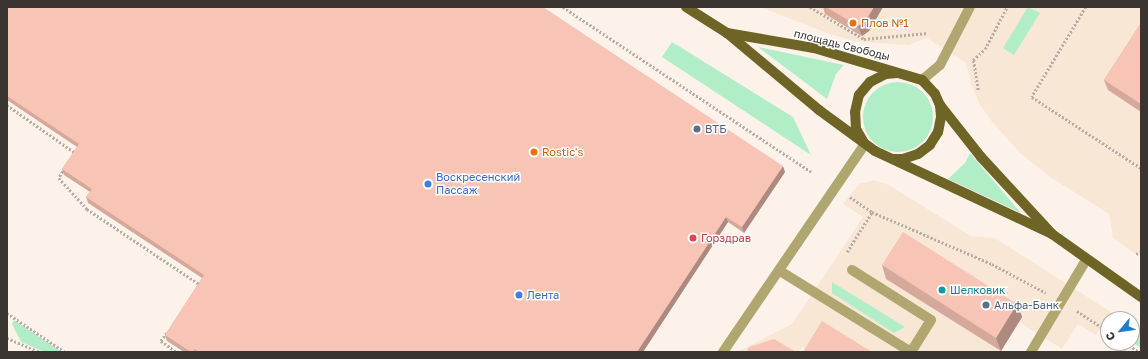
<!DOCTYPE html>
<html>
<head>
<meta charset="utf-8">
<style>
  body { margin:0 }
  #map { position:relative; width:1148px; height:359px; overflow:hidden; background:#fdf2ea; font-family:"Golos Text",sans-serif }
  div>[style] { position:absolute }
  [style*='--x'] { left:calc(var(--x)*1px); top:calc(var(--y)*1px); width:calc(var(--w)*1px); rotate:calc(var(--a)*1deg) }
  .commercial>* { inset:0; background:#f9e7d6 }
  .green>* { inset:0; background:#b1edc7 }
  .round { border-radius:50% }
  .path>* { height:2.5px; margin-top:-1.25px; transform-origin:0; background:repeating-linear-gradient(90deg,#b5aca6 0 2px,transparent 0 4px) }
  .minor>* { height:10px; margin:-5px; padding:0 5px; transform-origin:5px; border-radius:5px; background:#afa670 }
  .major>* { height:10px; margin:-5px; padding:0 5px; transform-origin:5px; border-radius:5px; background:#6e6425 }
  .wall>* { inset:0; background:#d4a99c }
  .shaded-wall>* { inset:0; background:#ad897f }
  .building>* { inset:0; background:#f7c4b5 }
  .dots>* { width:11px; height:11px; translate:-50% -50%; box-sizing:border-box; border:2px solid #fff; border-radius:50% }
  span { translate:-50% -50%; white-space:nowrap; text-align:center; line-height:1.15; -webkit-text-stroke:3px #fff; paint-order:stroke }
  .food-label { font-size:11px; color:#c56008 }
  .left { translate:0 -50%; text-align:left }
  .street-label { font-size:11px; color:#3b3532 }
  .service-label { font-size:11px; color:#4e5e75 }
  .shop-label { font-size:11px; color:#366cbe }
  .health-label { font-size:11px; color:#be3a42 }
  .culture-label { font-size:11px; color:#0d838f }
  .frame { position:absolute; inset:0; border:8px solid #3b3532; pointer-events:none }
  .north { position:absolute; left:1100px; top:311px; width:40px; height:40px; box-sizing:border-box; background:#fff; border:1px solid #b1aead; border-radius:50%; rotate:241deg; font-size:11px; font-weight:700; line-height:16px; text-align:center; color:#3b3532 }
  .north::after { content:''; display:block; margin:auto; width:14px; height:18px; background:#1f7cc9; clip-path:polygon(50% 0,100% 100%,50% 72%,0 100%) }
</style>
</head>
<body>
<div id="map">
  <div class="commercial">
    <i style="clip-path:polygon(760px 7px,1141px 7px,1141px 258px,1113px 238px,1109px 214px,1050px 177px,1020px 153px,992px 122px,979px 103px,971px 84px,966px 63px,927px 38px,909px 45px,858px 42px,832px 35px)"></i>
    <i style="clip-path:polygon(874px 180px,889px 185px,971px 236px,995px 238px,1111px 312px,1096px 335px,1078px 324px,1062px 349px,1019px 322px,1000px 352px,811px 352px,802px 347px,799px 352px,739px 351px,792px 324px,863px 217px,843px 204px,859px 184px)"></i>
  </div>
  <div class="green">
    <i style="clip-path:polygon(1028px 7px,1040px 13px,1014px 55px,1003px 48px)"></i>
    <i style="clip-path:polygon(672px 42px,793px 117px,811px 155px,662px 57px)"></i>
    <i style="clip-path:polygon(758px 47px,844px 65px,836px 74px,827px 99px)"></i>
    <i class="round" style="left:863px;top:82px;width:70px;height:70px"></i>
    <i style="clip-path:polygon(970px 153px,1021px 213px,948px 179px,965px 163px)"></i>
    <i style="clip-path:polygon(832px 282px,905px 327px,894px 333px,832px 293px)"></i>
    <i style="clip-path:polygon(14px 320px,62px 352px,45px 352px,21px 342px,12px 324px)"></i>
    <i style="clip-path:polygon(1132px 326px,1141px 332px,1141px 348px,1132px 342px)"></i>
  </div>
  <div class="path">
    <i style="--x:563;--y:7;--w:298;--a:33.6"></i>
    <i style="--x:810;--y:7;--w:63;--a:30.7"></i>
    <i style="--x:864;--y:39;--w:64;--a:-5.4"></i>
    <i style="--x:1086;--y:7;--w:105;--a:121"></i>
    <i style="--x:1032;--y:97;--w:130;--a:33.1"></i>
    <i style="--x:978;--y:90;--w:30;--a:-99"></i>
    <i style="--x:973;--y:60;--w:16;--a:-43"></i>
    <i style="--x:985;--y:49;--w:47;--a:-62.4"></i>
    <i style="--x:7;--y:105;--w:82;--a:35"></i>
    <i style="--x:65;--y:168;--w:12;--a:121"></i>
    <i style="--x:59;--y:178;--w:42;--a:47.9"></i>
    <i style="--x:87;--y:209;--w:135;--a:33.8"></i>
    <i style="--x:199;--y:284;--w:1;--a:135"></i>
    <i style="--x:850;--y:197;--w:27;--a:34"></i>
    <i style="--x:872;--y:212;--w:131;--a:23.4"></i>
    <i style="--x:992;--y:264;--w:61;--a:28.2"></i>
    <i style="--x:847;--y:252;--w:47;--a:-58"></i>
    <i style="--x:1136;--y:254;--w:5;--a:-22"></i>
    <i style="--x:1077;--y:311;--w:37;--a:33"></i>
    <i style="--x:7;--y:313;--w:70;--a:33.9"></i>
    <i style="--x:167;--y:333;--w:10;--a:127"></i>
    <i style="--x:161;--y:341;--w:19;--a:35"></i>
    <i style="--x:7;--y:338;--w:36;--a:23"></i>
    <i style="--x:1126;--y:343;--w:16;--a:35"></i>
  </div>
  <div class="minor">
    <i style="--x:922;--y:80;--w:23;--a:-40"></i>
    <i style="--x:940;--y:65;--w:65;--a:-62.7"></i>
    <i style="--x:852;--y:270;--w:93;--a:32.3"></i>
    <i style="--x:931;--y:320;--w:38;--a:122"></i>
    <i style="--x:780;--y:271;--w:154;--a:31.7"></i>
    <i style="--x:723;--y:352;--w:252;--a:-55.7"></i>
    <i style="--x:1031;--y:352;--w:107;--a:-59.1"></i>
  </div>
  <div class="major">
    <i style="--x:686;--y:7;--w:49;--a:32.4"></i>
    <i style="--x:727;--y:33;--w:120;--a:39.9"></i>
    <i style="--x:819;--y:110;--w:69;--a:36.2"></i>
    <i style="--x:875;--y:151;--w:195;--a:25.1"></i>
    <i style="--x:727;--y:33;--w:88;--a:9.8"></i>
    <i style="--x:814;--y:48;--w:113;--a:16.5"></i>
    <i style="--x:922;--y:80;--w:19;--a:47"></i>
    <i style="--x:935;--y:94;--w:12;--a:66"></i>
    <i style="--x:940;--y:105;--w:12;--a:85"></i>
    <i style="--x:941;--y:117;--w:15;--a:101"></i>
    <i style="--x:938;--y:132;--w:15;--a:122"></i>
    <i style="--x:930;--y:145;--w:15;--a:143"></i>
    <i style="--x:918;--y:154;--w:16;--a:162"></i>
    <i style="--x:903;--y:159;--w:10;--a:180"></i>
    <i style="--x:940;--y:105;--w:66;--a:51.7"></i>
    <i style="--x:981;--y:157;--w:105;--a:47.3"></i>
    <i style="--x:1052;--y:234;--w:109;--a:35.3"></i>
    <i style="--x:863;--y:141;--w:14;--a:-120"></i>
    <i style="--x:856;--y:129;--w:17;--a:-93"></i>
    <i style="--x:855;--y:112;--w:17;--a:-77"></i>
    <i style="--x:859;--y:95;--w:17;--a:-50"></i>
    <i style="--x:870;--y:82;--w:18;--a:-27"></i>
    <i style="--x:886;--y:74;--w:11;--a:-5"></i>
  </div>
  <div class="wall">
    <i style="clip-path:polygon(7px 7px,785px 172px,744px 233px,728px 222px,643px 352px,184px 352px,167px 341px,165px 335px,202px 278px,88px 203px,86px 197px,90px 192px,64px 175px,62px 169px,77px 147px,7px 100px)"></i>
    <i style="clip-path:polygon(823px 7px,883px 7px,869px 31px,862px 36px,825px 14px)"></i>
    <i style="clip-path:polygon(1141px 23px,1141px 112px,1108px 90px,1104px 80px)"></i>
    <i style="clip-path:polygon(882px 265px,1017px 304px,1022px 317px,1001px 351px,886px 279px)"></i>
  </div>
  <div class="shaded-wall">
    <i style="clip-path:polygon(874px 7px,883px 7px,869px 31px,862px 36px,858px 26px)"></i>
    <i style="clip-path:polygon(783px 166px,785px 172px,744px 233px,742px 227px)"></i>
    <i style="clip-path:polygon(726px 217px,728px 222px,643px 352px,637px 352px)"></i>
    <i style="clip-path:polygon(1017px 304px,1022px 317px,1001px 351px,996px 338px)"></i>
  </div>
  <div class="building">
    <i style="clip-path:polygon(7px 7px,543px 7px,783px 166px,742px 227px,726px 217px,637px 352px,198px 352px,195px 349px,193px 352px,191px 352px,165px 335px,204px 275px,86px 197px,92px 189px,62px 169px,79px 144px,7px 96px)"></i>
    <i style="clip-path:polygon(826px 7px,874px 7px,865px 22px,858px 26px)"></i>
    <i style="clip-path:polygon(1141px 23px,1141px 104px,1104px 80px)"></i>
    <i style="clip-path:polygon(903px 232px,1017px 304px,996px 338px,882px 265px)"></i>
    <i style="clip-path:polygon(822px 321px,872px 352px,803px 352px)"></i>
    <i style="clip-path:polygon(774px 339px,796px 352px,746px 352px,749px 347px)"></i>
  </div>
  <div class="dots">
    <i style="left:853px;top:23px;background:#e8710a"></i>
    <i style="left:697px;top:129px;background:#5c6f8a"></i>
    <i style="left:534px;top:152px;background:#e8710a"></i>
    <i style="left:428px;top:184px;background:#3f7fe0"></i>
    <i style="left:693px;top:238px;background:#e0444e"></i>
    <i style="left:942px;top:290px;background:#0f9aa8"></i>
    <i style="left:519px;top:295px;background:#3f7fe0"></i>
    <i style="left:986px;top:305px;background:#5c6f8a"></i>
  </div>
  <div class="food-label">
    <span class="left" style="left:861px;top:23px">Плов №1</span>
    <span class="left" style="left:542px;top:152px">Rostic's</span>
  </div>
  <div class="street-label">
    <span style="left:842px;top:45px;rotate:14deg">площадь Свободы</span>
  </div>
  <div class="service-label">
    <span class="left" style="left:705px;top:129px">ВТБ</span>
    <span class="left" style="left:994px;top:305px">Альфа-Банк</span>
  </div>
  <div class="shop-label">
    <span class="left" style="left:436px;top:184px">Воскресенский<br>Пассаж</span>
    <span class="left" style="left:527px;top:295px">Лента</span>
  </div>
  <div class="health-label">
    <span class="left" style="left:701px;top:238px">Горздрав</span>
  </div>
  <div class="culture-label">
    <span class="left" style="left:950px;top:290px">Шелковик</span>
  </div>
  <div class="frame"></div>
  <div class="north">С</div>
</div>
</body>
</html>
